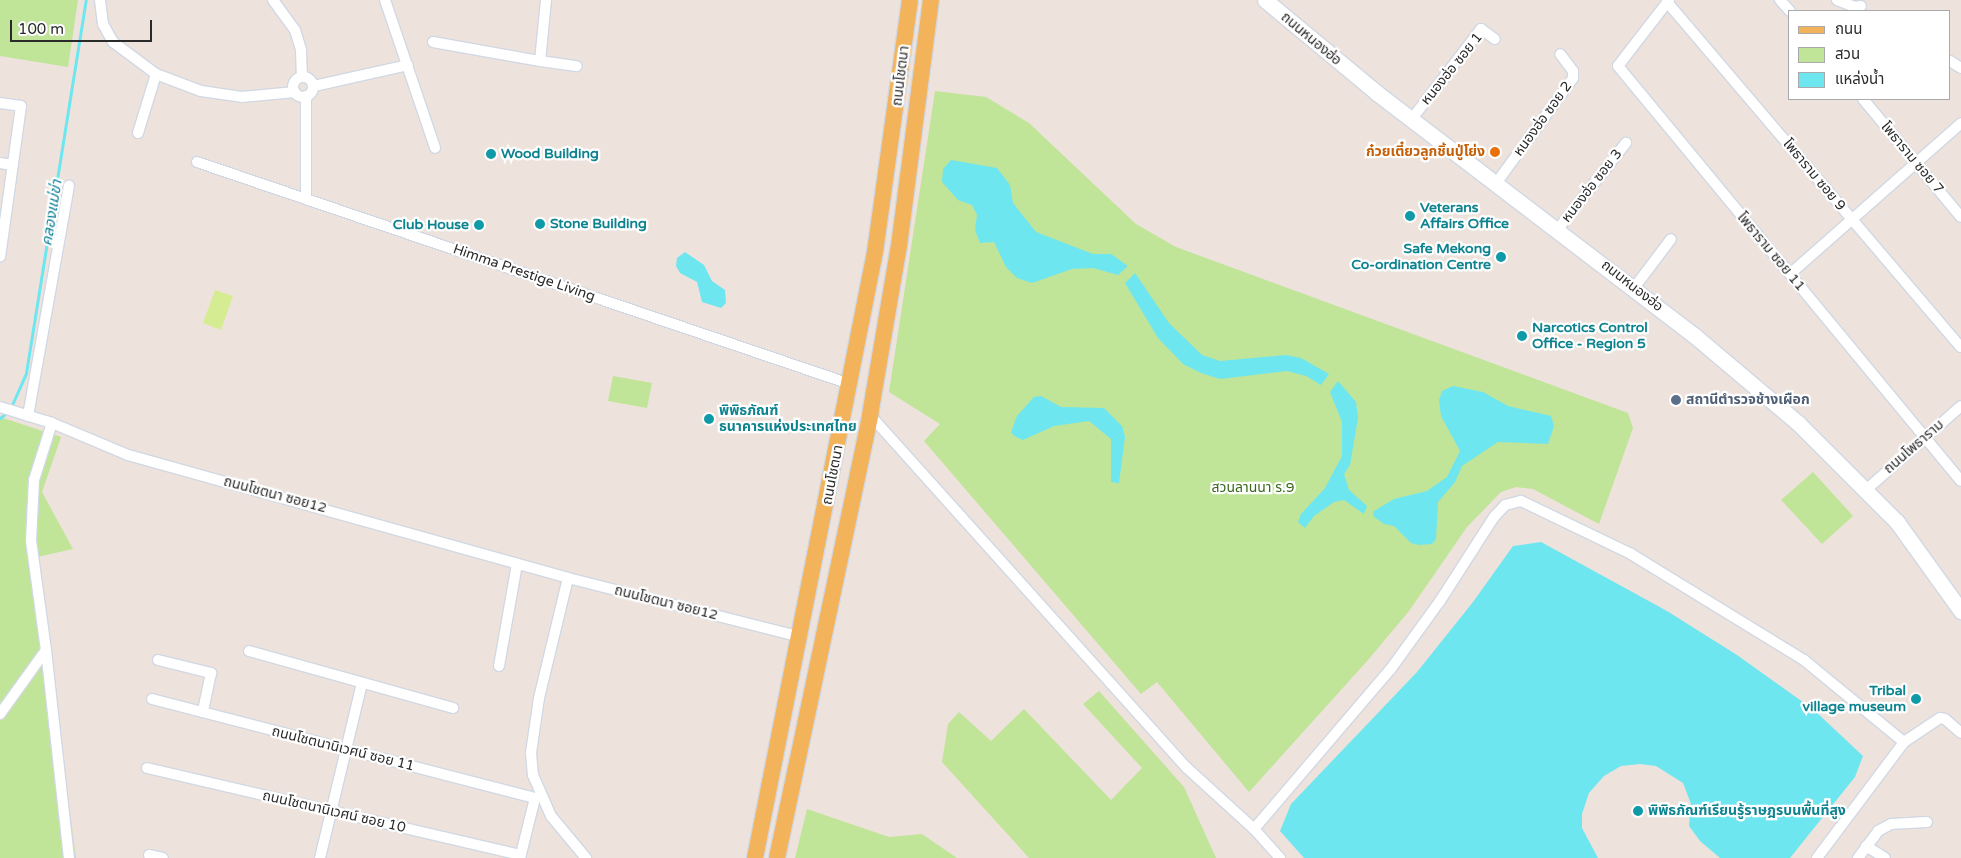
<!DOCTYPE html>
<html>
<head>
<meta charset="utf-8">
<style>
  body { margin:0 }
  #map { position:relative; width:1961px; height:858px; overflow:hidden; background:#ede3dc; font-family:"Varela Round","Noto Sans Thai",sans-serif }
  div>[style] { position:absolute }
  [style*='--x'] { left:calc(var(--x)*1px); top:calc(var(--y)*1px); width:calc(var(--w)*1px); rotate:calc(var(--a)*1deg) }
  .green>* { inset:0; background:#c0e498 }
  .pitch>* { inset:0; background:#d6ec93 }
  .water>* { inset:0; background:#6ee6f0 }
  .stream>* { height:3px; margin:-1.5px; padding:0 1.5px; transform-origin:1.5px; border-radius:1.5px; background:#6ee6f0 }
  .roads { filter:drop-shadow(1px 0 #d1d8e3) drop-shadow(-1px 0 #d1d8e3) drop-shadow(0 1px #d1d8e3) drop-shadow(0 -1px #d1d8e3) }
  .street>* { height:10px; margin:-5px; padding:0 5px; transform-origin:5px; border-radius:5px; background:#fff }
  .street>.ring { margin:-5px; padding:0; box-sizing:content-box; background:none; border:10px solid #fff; border-radius:50% }
  .secondary>* { height:15px; margin:-7.5px; padding:0 7.5px; transform-origin:7.5px; border-radius:7.5px; background:#fff }
  .primary>* { height:16px; margin:-8px; padding:0 8px; transform-origin:8px; border-radius:8px; background:#f3b35b }
  .dots>* { width:14px; height:14px; translate:-50% -50%; box-sizing:border-box; border:2px solid #fff; border-radius:50% }
  span { translate:-50% -50%; white-space:nowrap; text-align:center; line-height:1.15; -webkit-text-stroke:4.5px #fff; paint-order:stroke }
  .street-label { font-size:14px; color:#2a2a2a }
  .food-label { font-size:14px; color:#c56008; font-weight:700 }
  .right { translate:-100% -50%; text-align:right }
  .culture-label { font-size:14px; color:#0d838f; font-weight:700 }
  .left { translate:0 -50%; text-align:left }
  .service-label { font-size:14px; color:#4e5e75; font-weight:700 }
  .park-label { font-size:14px; color:#386919 }
  .water-label { font-size:15px; color:#0b8097; font-style:italic }
  .legend { position:absolute; left:1788px; top:10px; width:162px; height:90px; box-sizing:border-box; background:#fff; border:1px solid #aaa; margin:0; padding:6px 9px; list-style:none; font-size:15px; color:#2a2a2a }
  .legend li { display:flex; align-items:center; gap:10px; height:25px }
  .legend b { width:25px; border:1px solid #aaa }
  .scale { position:absolute; left:10px; top:20px; width:142px; height:22px; box-sizing:border-box; border:2px solid #2a2a2a; border-top:0; padding-left:6px; font-size:15px; line-height:18px; white-space:nowrap; color:#2a2a2a; -webkit-text-stroke:4px #fff; paint-order:stroke }
</style>
</head>
<body>
<div id="map">
  <div class="green">
    <i style="clip-path:polygon(0 0,78px 0,68px 67px,0 56px)"></i>
    <i style="clip-path:polygon(935px 91px,986px 97px,1029px 123px,1136px 224px,1176px 247px,1628px 413px,1633px 428px,1599px 524px,1533px 489px,1516px 487px,1501px 492px,1467px 527px,1409px 611px,1368px 660px,1249px 792px,1157px 682px,1141px 694px,924px 441px,940px 424px,889px 392px)"></i>
    <i style="clip-path:polygon(613px 376px,652px 383px,647px 408px,608px 401px)"></i>
    <i style="clip-path:polygon(0 417px,61px 437px,42px 492px,73px 549px,37px 557px,76px 858px,0 858px)"></i>
    <i style="clip-path:polygon(1813px 472px,1853px 516px,1822px 544px,1781px 500px)"></i>
    <i style="clip-path:polygon(1099px 691px,1184px 787px,1216px 858px,1029px 858px,942px 762px,948px 724px,959px 712px,991px 741px,1024px 709px,1111px 800px,1142px 768px,1083px 704px)"></i>
    <i style="clip-path:polygon(807px 809px,889px 837px,922px 834px,957px 858px,795px 858px)"></i>
  </div>
  <div class="pitch">
    <i style="clip-path:polygon(215px 290px,233px 296px,221px 330px,203px 323px)"></i>
  </div>
  <div class="water">
    <i style="clip-path:polygon(951px 160px,997px 168px,1010px 185px,1013px 203px,1036px 232px,1093px 254px,1111px 254px,1128px 266px,1118px 275px,1093px 268px,1072px 269px,1032px 283px,1017px 278px,1006px 267px,994px 242px,980px 243px,975px 230px,977px 215px,972px 205px,958px 200px,942px 182px,943px 169px)"></i>
    <i style="clip-path:polygon(685px 252px,704px 265px,712px 281px,725px 290px,726px 303px,721px 308px,702px 302px,697px 282px,680px 273px,676px 266px,677px 258px)"></i>
    <i style="clip-path:polygon(1135px 273px,1169px 323px,1202px 355px,1220px 361px,1286px 355px,1301px 358px,1329px 374px,1321px 385px,1306px 376px,1287px 371px,1220px 379px,1201px 373px,1183px 364px,1158px 338px,1125px 283px)"></i>
    <i style="clip-path:polygon(1338px 381px,1356px 402px,1358px 418px,1350px 465px,1344px 474px,1349px 490px,1367px 506px,1364px 514px,1344px 500px,1334px 502px,1314px 516px,1305px 528px,1298px 522px,1301px 514px,1325px 488px,1342px 456px,1342px 422px,1330px 392px)"></i>
    <i style="clip-path:polygon(1453px 386px,1483px 392px,1508px 406px,1551px 416px,1554px 426px,1548px 444px,1498px 442px,1462px 466px,1455px 482px,1438px 502px,1436px 539px,1432px 544px,1419px 545px,1411px 543px,1394px 526px,1384px 524px,1373px 516px,1374px 511px,1394px 499px,1427px 491px,1447px 477px,1460px 451px,1441px 416px,1439px 400px,1442px 391px)"></i>
    <i style="clip-path:polygon(1041px 396px,1061px 407px,1104px 408px,1122px 426px,1125px 437px,1119px 483px,1111px 482px,1111px 439px,1089px 421px,1054px 426px,1023px 440px,1014px 436px,1011px 432px,1017px 416px,1034px 397px)"></i>
    <i style="clip-path:polygon(1541px 542px,1667px 611px,1737px 655px,1814px 710px,1863px 756px,1855px 777px,1790px 858px,1720px 858px,1700px 841px,1689px 826px,1691px 804px,1683px 783px,1656px 766px,1640px 764px,1621px 766px,1604px 776px,1589px 793px,1582px 814px,1582px 828px,1598px 858px,1304px 858px,1280px 831px,1291px 804px,1417px 672px,1473px 602px,1513px 546px)"></i>
  </div>
  <div class="stream">
    <i style="--x:11;--y:407;--w:37;--a:-66"></i>
    <i style="--x:26;--y:373;--w:378;--a:-80.9"></i>
    <i style="--x:0;--y:418;--w:9;--a:-41"></i>
  </div>
  <div class="roads">
    <div class="street">
      <i style="--x:100;--y:0;--w:24;--a:83"></i>
      <i style="--x:103;--y:24;--w:21;--a:61"></i>
      <i style="--x:113;--y:42;--w:54;--a:36.7"></i>
      <i style="--x:156;--y:74;--w:48;--a:20.7"></i>
      <i style="--x:201;--y:91;--w:41;--a:8.3"></i>
      <i style="--x:242;--y:97;--w:53;--a:-5.4"></i>
      <i style="--x:273;--y:0;--w:37;--a:54"></i>
      <i style="--x:295;--y:30;--w:21;--a:73"></i>
      <i style="--x:301;--y:50;--w:27;--a:88"></i>
      <i style="--x:385;--y:0;--w:156;--a:71.3"></i>
      <i style="--x:546;--y:0;--w:61;--a:95.6"></i>
      <i style="--x:540;--y:61;--w:37;--a:8"></i>
      <i style="--x:1669;--y:0;--w:83;--a:127.7"></i>
      <i style="--x:1618;--y:66;--w:538;--a:50.43"></i>
      <i style="--x:1780;--y:0;--w:15;--a:48"></i>
      <i style="--x:1837;--y:0;--w:19;--a:21"></i>
      <i style="--x:1855;--y:7;--w:6;--a:-9"></i>
      <i style="--x:1667;--y:2;--w:453;--a:49.6"></i>
      <i style="--x:433;--y:42;--w:109;--a:10.1"></i>
      <i style="--x:1950;--y:61;--w:13;--a:32"></i>
      <i class="ring" style="left:293px;top:77px;width:10px;height:10px"></i>
      <i style="--x:314;--y:86;--w:96;--a:-12.6"></i>
      <i style="--x:1863;--y:99;--w:153;--a:50.3"></i>
      <i style="--x:0;--y:103;--w:21;--a:8"></i>
      <i style="--x:21;--y:106;--w:152;--a:97.9"></i>
      <i style="--x:1411;--y:120;--w:115;--a:-52.4"></i>
      <i style="--x:1481;--y:29;--w:17;--a:36"></i>
      <i style="--x:138;--y:133;--w:62;--a:-73"></i>
      <i style="--x:197;--y:162;--w:690;--a:18.78"></i>
      <i style="--x:0;--y:163;--w:13;--a:9"></i>
      <i style="--x:1497;--y:182;--w:129;--a:-53.8"></i>
      <i style="--x:1573;--y:78;--w:7;--a:-90"></i>
      <i style="--x:1573;--y:71;--w:21;--a:-127"></i>
      <i style="--x:306;--y:199;--w:103;--a:-90"></i>
      <i style="--x:1558;--y:229;--w:110;--a:-51.7"></i>
      <i style="--x:1790;--y:274;--w:228;--a:-41.4"></i>
      <i style="--x:1634;--y:288;--w:61;--a:-52.9"></i>
      <i style="--x:0;--y:407;--w:54;--a:17.1"></i>
      <i style="--x:52;--y:423;--w:82;--a:22.8"></i>
      <i style="--x:128;--y:455;--w:457;--a:15.6"></i>
      <i style="--x:568;--y:578;--w:240;--a:14.2"></i>
      <i style="--x:870;--y:415;--w:474;--a:48.1"></i>
      <i style="--x:1187;--y:768;--w:91;--a:42.3"></i>
      <i style="--x:1254;--y:829;--w:39;--a:48"></i>
      <i style="--x:28;--y:416;--w:234;--a:-79.9"></i>
      <i style="--x:1867;--y:489;--w:125;--a:-41.4"></i>
      <i style="--x:568;--y:578;--w:123;--a:103.6"></i>
      <i style="--x:539;--y:698;--w:56;--a:98.3"></i>
      <i style="--x:531;--y:753;--w:22;--a:85"></i>
      <i style="--x:533;--y:775;--w:45;--a:66.3"></i>
      <i style="--x:551;--y:816;--w:55;--a:50.2"></i>
      <i style="--x:46;--y:650;--w:209;--a:83.7"></i>
      <i style="--x:249;--y:651;--w:212;--a:15.6"></i>
      <i style="--x:158;--y:660;--w:55;--a:13.8"></i>
      <i style="--x:211;--y:673;--w:40;--a:102"></i>
      <i style="--x:499;--y:666;--w:104;--a:-80"></i>
      <i style="--x:152;--y:699;--w:396;--a:14.5"></i>
      <i style="--x:535;--y:798;--w:62;--a:104"></i>
      <i style="--x:0;--y:714;--w:79;--a:-54.3"></i>
      <i style="--x:46;--y:650;--w:110;--a:-97.8"></i>
      <i style="--x:31;--y:541;--w:61;--a:-87.2"></i>
      <i style="--x:34;--y:480;--w:60;--a:-72.5"></i>
      <i style="--x:147;--y:768;--w:384;--a:13.1"></i>
      <i style="--x:1254;--y:829;--w:209;--a:-49.5"></i>
      <i style="--x:1390;--y:670;--w:85;--a:-54.1"></i>
      <i style="--x:1440;--y:601;--w:100;--a:-57.3"></i>
      <i style="--x:1494;--y:517;--w:16;--a:-47"></i>
      <i style="--x:1505;--y:505;--w:16;--a:-14"></i>
      <i style="--x:1521;--y:501;--w:122;--a:25.7"></i>
      <i style="--x:1631;--y:554;--w:203;--a:31.5"></i>
      <i style="--x:1804;--y:660;--w:129;--a:39.4"></i>
      <i style="--x:1866;--y:846;--w:22;--a:32"></i>
      <i style="--x:149;--y:855;--w:14;--a:12"></i>
      <i style="--x:320;--y:858;--w:180;--a:-76.5"></i>
      <i style="--x:1817;--y:858;--w:145;--a:-53.1"></i>
      <i style="--x:1904;--y:742;--w:43;--a:-33.7"></i>
      <i style="--x:1940;--y:718;--w:5;--a:11"></i>
      <i style="--x:1945;--y:719;--w:21;--a:41"></i>
      <i style="--x:1858;--y:858;--w:34;--a:-53"></i>
      <i style="--x:1878;--y:831;--w:15;--a:-28"></i>
      <i style="--x:1891;--y:824;--w:36;--a:-3"></i>
    </div>
    <div class="secondary">
      <i style="--x:1265;--y:0;--w:146;--a:39.7"></i>
      <i style="--x:1377;--y:93;--w:400;--a:37.4"></i>
      <i style="--x:1695;--y:336;--w:135;--a:40.2"></i>
      <i style="--x:1798;--y:423;--w:140;--a:45"></i>
      <i style="--x:1897;--y:522;--w:110;--a:54.3"></i>
    </div>
    <div class="primary">
      <i style="--x:755;--y:858;--w:618;--a:-78.8"></i>
      <i style="--x:875;--y:252;--w:254;--a:-82.1"></i>
      <i style="--x:777;--y:858;--w:453;--a:-78.1"></i>
      <i style="--x:870;--y:415;--w:171;--a:-80.3"></i>
      <i style="--x:899;--y:246;--w:248;--a:-82.6"></i>
    </div>
  </div>
  <div class="dots">
    <i style="left:1495px;top:152px;background:#e8710a"></i>
    <i style="left:491px;top:154px;background:#0f9aa8"></i>
    <i style="left:1410px;top:216px;background:#0f9aa8"></i>
    <i style="left:540px;top:224px;background:#0f9aa8"></i>
    <i style="left:479px;top:225px;background:#0f9aa8"></i>
    <i style="left:1501px;top:257px;background:#0f9aa8"></i>
    <i style="left:1522px;top:336px;background:#0f9aa8"></i>
    <i style="left:1676px;top:400px;background:#5c6f8a"></i>
    <i style="left:709px;top:419px;background:#0f9aa8"></i>
    <i style="left:1916px;top:699px;background:#0f9aa8"></i>
    <i style="left:1638px;top:811px;background:#0f9aa8"></i>
  </div>
  <div class="street-label">
    <span style="left:1311px;top:39px;rotate:40deg">ถนนหนองฮ่อ</span>
    <span style="left:1452px;top:69px;rotate:-51deg">หนองฮ่อ ซอย 1</span>
    <span style="left:901px;top:76px;rotate:-83deg">ถนนโชตนา</span>
    <span style="left:1543px;top:119px;rotate:-54deg">หนองฮ่อ ซอย 2</span>
    <span style="left:1912px;top:158px;rotate:50deg">โพธาราม ซอย 7</span>
    <span style="left:1814px;top:175px;rotate:50deg">โพธาราม ซอย 9</span>
    <span style="left:1592px;top:186px;rotate:-52deg">หนองฮ่อ ซอย 3</span>
    <span style="left:1771px;top:252px;rotate:50deg">โพธาราม ซอย 11</span>
    <span style="left:524px;top:273px;rotate:19deg">Himma Prestige Living</span>
    <span style="left:1632px;top:286px;rotate:38deg">ถนนหนองฮ่อ</span>
    <span style="left:1914px;top:447px;rotate:-41deg">ถนนโพธาราม</span>
    <span style="left:833px;top:475px;rotate:-79deg">ถนนโชตนา</span>
    <span style="left:275px;top:495px;rotate:15deg">ถนนโชตนา ซอย12</span>
    <span style="left:666px;top:603px;rotate:14deg">ถนนโชตนา ซอย12</span>
    <span style="left:343px;top:749px;rotate:14deg">ถนนโชตนานิเวศน์ ซอย 11</span>
    <span style="left:334px;top:812px;rotate:13deg">ถนนโชตนานิเวศน์ ซอย 10</span>
  </div>
  <div class="food-label">
    <span class="right" style="left:1485px;top:152px">ก๋วยเตี๋ยวลูกชิ้นปู่โย่ง</span>
  </div>
  <div class="culture-label">
    <span class="left" style="left:501px;top:154px">Wood Building</span>
    <span class="left" style="left:1420px;top:216px">Veterans<br>Affairs Office</span>
    <span class="left" style="left:550px;top:224px">Stone Building</span>
    <span class="right" style="left:469px;top:225px">Club House</span>
    <span class="right" style="left:1491px;top:257px">Safe Mekong<br>Co-ordination Centre</span>
    <span class="left" style="left:1532px;top:336px">Narcotics Control<br>Office - Region 5</span>
    <span class="left" style="left:719px;top:419px">พิพิธภัณฑ์<br>ธนาคารแห่งประเทศไทย</span>
    <span class="right" style="left:1906px;top:699px">Tribal<br>village museum</span>
    <span class="left" style="left:1648px;top:811px">พิพิธภัณฑ์เรียนรู้ราษฎรบนพื้นที่สูง</span>
  </div>
  <div class="service-label">
    <span class="left" style="left:1686px;top:400px">สถานีตำรวจช้างเผือก</span>
  </div>
  <div class="park-label">
    <span style="left:1253px;top:488px">สวนลานนา ร.9</span>
  </div>
  <div class="water-label">
    <span style="left:52px;top:213px;rotate:-81deg">คลองแม่ข่า</span>
  </div>
  <ul class="legend">
  <li><b style="height:6px;background:#f3b35b"></b>ถนน</li>
  <li><b style="height:14px;background:#c0e498"></b>สวน</li>
  <li><b style="height:14px;background:#6ee6f0"></b>แหล่งน้ำ</li>
  </ul>
  <div class="scale">100 m</div>
</div>
</body>
</html>
